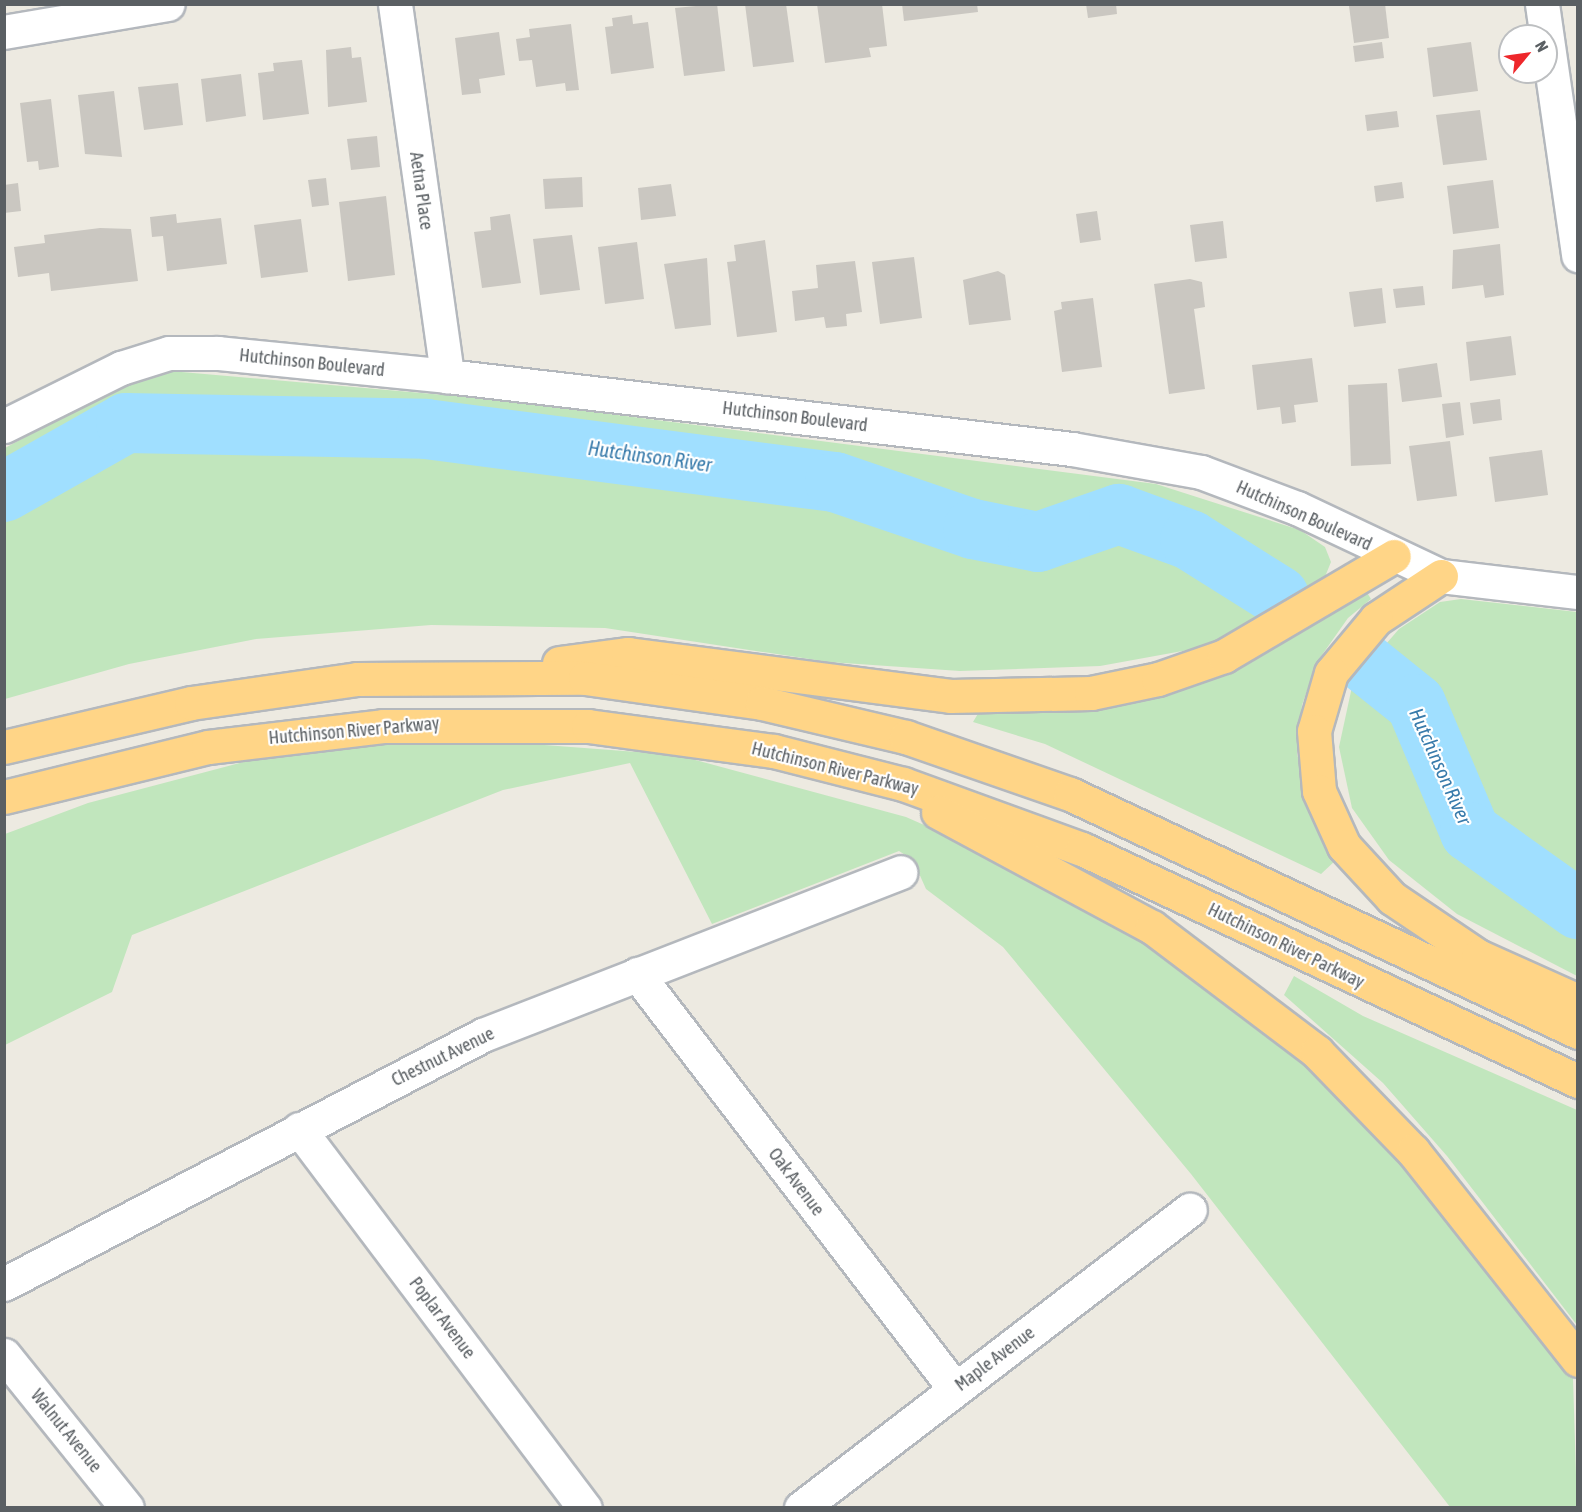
<!DOCTYPE html>
<html>
<head>
<meta charset="utf-8">
<style>
  body { margin:0 }
  #map { position:relative; width:1582px; height:1512px; overflow:hidden; background:#edeae1; font-family:"Asap Condensed",sans-serif }
  div>[style] { position:absolute }
  [style*='--x'] { left:calc(var(--x)*1px); top:calc(var(--y)*1px); width:calc(var(--w)*1px); rotate:calc(var(--a)*1deg) }
  .green>* { inset:0; background:#c1e6bd }
  .river>* { height:60px; margin:-30px; padding:0 30px; transform-origin:30px; border-radius:30px; background:#a0dfff }
  .building>* { inset:0; background:#cac7c1 }
  .roads { filter:drop-shadow(2px 0 #b4b8bd) drop-shadow(-2px 0 #b4b8bd) drop-shadow(0 2px #b4b8bd) drop-shadow(0 -2px #b4b8bd) }
  .minor>* { height:33px; margin:-16.5px; padding:0 16.5px; transform-origin:16.5px; border-radius:16.5px; background:#fff }
  .highway>* { height:33px; margin:-16.5px; padding:0 16.5px; transform-origin:16.5px; border-radius:16.5px; background:#ffd587 }
  span { translate:-50% -50%; white-space:nowrap; text-align:center; line-height:1.15; -webkit-text-stroke:4.5px #fff; paint-order:stroke }
  .street-label { font-size:18px; color:#5a5f63 }
  .water-label { font-size:20px; color:#387bab; font-style:italic }
  .frame { position:absolute; inset:0; border:6px solid #5a5f63; pointer-events:none }
  .north { position:absolute; left:1498px; top:24px; width:60px; height:60px; box-sizing:border-box; background:#fff; border:2px solid #bdbfc1; border-radius:50%; rotate:61deg; font-size:16px; font-weight:700; line-height:24px; text-align:center; color:#5a5f63 }
  .north::after { content:''; display:block; margin:auto; width:21px; height:27px; background:#ee272b; clip-path:polygon(50% 0,100% 100%,50% 72%,0 100%) }
</style>
</head>
<body>
<div id="map">
  <div class="green">
    <i style="clip-path:polygon(170px 371px,501px 400px,1156px 484px,1300px 530px,1325px 547px,1331px 562px,1322px 584px,1210px 646px,1100px 666px,960px 671px,829px 662px,605px 628px,431px 625px,256px 639px,129px 664px,5px 699px,5px 448px,127px 382px)"></i>
    <i style="clip-path:polygon(1366px 591px,1371px 599px,1348px 618px,1317px 662px,1302px 705px,1297px 754px,1312px 811px,1336px 860px,1321px 874px,1045px 744px,973px 722px,979px 712px,1085px 706px)"></i>
    <i style="clip-path:polygon(1461px 599px,1577px 612px,1577px 976px,1457px 914px,1389px 860px,1352px 808px,1339px 747px,1353px 682px,1399px 629px,1440px 602px)"></i>
    <i style="clip-path:polygon(506px 742px,677px 755px,906px 817px,1037px 875px,1138px 934px,1293px 1051px,1401px 1159px,1573px 1378px,1577px 1507px,1450px 1507px,1191px 1174px,1003px 947px,926px 889px,913px 860px,899px 851px,712px 924px,630px 763px,503px 790px,132px 935px,112px 992px,5px 1045px,5px 834px,88px 803px,308px 745px)"></i>
    <i style="clip-path:polygon(1294px 976px,1363px 1016px,1577px 1110px,1577px 1325px,1447px 1156px,1383px 1083px,1284px 995px)"></i>
  </div>
  <div class="river">
    <i style="--x:4;--y:492;--w:140;--a:-29.5"></i>
    <i style="--x:126;--y:423;--w:300;--a:1.1"></i>
    <i style="--x:426;--y:429;--w:412;--a:7.4"></i>
    <i style="--x:835;--y:482;--w:146;--a:18.8"></i>
    <i style="--x:973;--y:529;--w:66;--a:11.3"></i>
    <i style="--x:1038;--y:542;--w:86;--a:-19.1"></i>
    <i style="--x:1119;--y:514;--w:76;--a:20.1"></i>
    <i style="--x:1190;--y:540;--w:105;--a:32.2"></i>
    <i style="--x:1365;--y:663;--w:65;--a:38.8"></i>
    <i style="--x:1416;--y:704;--w:139;--a:67.1"></i>
    <i style="--x:1470;--y:832;--w:133;--a:35.5"></i>
  </div>
  <div class="building">
    <i style="clip-path:polygon(717px 4px,725px 71px,684px 76px,675px 8px)"></i>
    <i style="clip-path:polygon(745px 4px,786px 4px,794px 62px,753px 67px)"></i>
    <i style="clip-path:polygon(817px 4px,882px 4px,887px 46px,869px 48px,871px 57px,825px 63px)"></i>
    <i style="clip-path:polygon(902px 4px,977px 4px,978px 12px,904px 21px)"></i>
    <i style="clip-path:polygon(1086px 4px,1116px 4px,1117px 14px,1088px 18px)"></i>
    <i style="clip-path:polygon(1385px 4px,1389px 38px,1354px 43px,1349px 6px)"></i>
    <i style="clip-path:polygon(632px 15px,633px 24px,648px 22px,654px 68px,611px 74px,605px 27px,613px 26px,612px 18px)"></i>
    <i style="clip-path:polygon(571px 24px,579px 90px,566px 91px,565px 83px,536px 87px,532px 60px,519px 61px,516px 39px,530px 37px,529px 29px)"></i>
    <i style="clip-path:polygon(499px 32px,505px 75px,479px 79px,481px 93px,462px 95px,455px 38px)"></i>
    <i style="clip-path:polygon(1382px 42px,1384px 58px,1355px 62px,1353px 46px)"></i>
    <i style="clip-path:polygon(1471px 42px,1478px 91px,1433px 97px,1427px 48px)"></i>
    <i style="clip-path:polygon(351px 47px,352px 58px,361px 57px,367px 102px,328px 107px,326px 50px)"></i>
    <i style="clip-path:polygon(302px 60px,309px 114px,263px 120px,258px 73px,274px 71px,273px 63px)"></i>
    <i style="clip-path:polygon(241px 74px,246px 116px,206px 122px,201px 79px)"></i>
    <i style="clip-path:polygon(178px 83px,183px 125px,144px 130px,138px 87px)"></i>
    <i style="clip-path:polygon(114px 91px,122px 157px,85px 154px,78px 95px)"></i>
    <i style="clip-path:polygon(51px 99px,59px 167px,39px 170px,38px 161px,27px 162px,20px 103px)"></i>
    <i style="clip-path:polygon(1480px 110px,1487px 160px,1443px 165px,1436px 115px)"></i>
    <i style="clip-path:polygon(1397px 111px,1399px 127px,1367px 131px,1365px 115px)"></i>
    <i style="clip-path:polygon(377px 136px,380px 167px,351px 170px,347px 139px)"></i>
    <i style="clip-path:polygon(582px 177px,583px 207px,545px 209px,543px 179px)"></i>
    <i style="clip-path:polygon(326px 178px,329px 205px,312px 207px,308px 180px)"></i>
    <i style="clip-path:polygon(1493px 180px,1499px 228px,1453px 234px,1447px 186px)"></i>
    <i style="clip-path:polygon(1402px 182px,1404px 198px,1376px 202px,1374px 186px)"></i>
    <i style="clip-path:polygon(18px 183px,21px 211px,4px 213px,4px 185px)"></i>
    <i style="clip-path:polygon(671px 184px,676px 216px,641px 220px,638px 188px)"></i>
    <i style="clip-path:polygon(386px 196px,395px 275px,348px 281px,339px 202px)"></i>
    <i style="clip-path:polygon(1097px 211px,1101px 240px,1080px 243px,1076px 214px)"></i>
    <i style="clip-path:polygon(176px 214px,177px 223px,221px 218px,227px 264px,167px 271px,163px 236px,152px 237px,150px 217px)"></i>
    <i style="clip-path:polygon(510px 214px,521px 283px,482px 288px,474px 232px,491px 230px,490px 217px)"></i>
    <i style="clip-path:polygon(301px 219px,308px 272px,261px 278px,254px 225px)"></i>
    <i style="clip-path:polygon(1223px 221px,1227px 258px,1195px 262px,1190px 225px)"></i>
    <i style="clip-path:polygon(100px 228px,131px 229px,138px 281px,51px 291px,49px 273px,18px 277px,14px 247px,45px 243px,44px 235px)"></i>
    <i style="clip-path:polygon(572px 235px,580px 290px,540px 295px,533px 239px)"></i>
    <i style="clip-path:polygon(765px 240px,777px 332px,737px 337px,727px 262px,736px 261px,734px 245px)"></i>
    <i style="clip-path:polygon(637px 242px,644px 299px,605px 304px,598px 247px)"></i>
    <i style="clip-path:polygon(1500px 244px,1504px 295px,1485px 298px,1483px 285px,1452px 289px,1453px 250px)"></i>
    <i style="clip-path:polygon(914px 257px,922px 318px,880px 324px,872px 262px)"></i>
    <i style="clip-path:polygon(707px 258px,711px 325px,675px 329px,664px 264px)"></i>
    <i style="clip-path:polygon(855px 261px,862px 312px,846px 314px,847px 326px,826px 328px,824px 317px,795px 321px,792px 291px,818px 288px,816px 265px)"></i>
    <i style="clip-path:polygon(998px 271px,1005px 275px,1011px 320px,969px 325px,963px 280px)"></i>
    <i style="clip-path:polygon(1190px 279px,1202px 282px,1205px 307px,1194px 309px,1205px 389px,1169px 394px,1154px 284px)"></i>
    <i style="clip-path:polygon(1423px 286px,1425px 305px,1396px 308px,1393px 289px)"></i>
    <i style="clip-path:polygon(1382px 288px,1386px 323px,1354px 327px,1349px 292px)"></i>
    <i style="clip-path:polygon(1093px 298px,1102px 367px,1062px 372px,1054px 311px,1062px 309px,1061px 302px)"></i>
    <i style="clip-path:polygon(1511px 336px,1516px 375px,1470px 381px,1466px 342px)"></i>
    <i style="clip-path:polygon(1312px 358px,1318px 402px,1294px 405px,1296px 422px,1282px 424px,1280px 407px,1257px 410px,1252px 365px)"></i>
    <i style="clip-path:polygon(1437px 363px,1442px 397px,1402px 402px,1398px 369px)"></i>
    <i style="clip-path:polygon(1387px 383px,1391px 464px,1351px 466px,1348px 385px)"></i>
    <i style="clip-path:polygon(1500px 399px,1502px 420px,1473px 424px,1470px 403px)"></i>
    <i style="clip-path:polygon(1460px 402px,1464px 435px,1446px 438px,1442px 404px)"></i>
    <i style="clip-path:polygon(1450px 441px,1457px 496px,1417px 501px,1409px 446px)"></i>
    <i style="clip-path:polygon(1542px 450px,1548px 495px,1495px 502px,1489px 457px)"></i>
  </div>
  <div class="roads">
    <div class="minor">
      <i style="--x:395;--y:4;--w:376;--a:82"></i>
      <i style="--x:1542;--y:4;--w:254;--a:81.8"></i>
      <i style="--x:4;--y:32;--w:166;--a:-9.7"></i>
      <i style="--x:4;--y:426;--w:131;--a:-26.4"></i>
      <i style="--x:121;--y:368;--w:50;--a:-17.4"></i>
      <i style="--x:169;--y:353;--w:49;--a:0"></i>
      <i style="--x:218;--y:353;--w:230;--a:5.7"></i>
      <i style="--x:447;--y:376;--w:629;--a:6.66"></i>
      <i style="--x:1072;--y:449;--w:131;--a:10.1"></i>
      <i style="--x:1201;--y:472;--w:103;--a:20.6"></i>
      <i style="--x:1297;--y:508;--w:159;--a:25.3"></i>
      <i style="--x:1441;--y:576;--w:138;--a:6.7"></i>
      <i style="--x:637;--y:974;--w:523;--a:52.54"></i>
      <i style="--x:299;--y:1129;--w:475;--a:53"></i>
      <i style="--x:4;--y:1284;--w:540;--a:-27.47"></i>
      <i style="--x:483;--y:1035;--w:448;--a:-21.3"></i>
      <i style="--x:4;--y:1355;--w:196;--a:51.2"></i>
      <i style="--x:801;--y:1508;--w:490;--a:-37.5"></i>
    </div>
    <div class="highway">
      <i style="--x:1441;--y:576;--w:78;--a:146.5"></i>
      <i style="--x:1376;--y:619;--w:70;--a:129.8"></i>
      <i style="--x:1331;--y:673;--w:60;--a:106.3"></i>
      <i style="--x:1314;--y:731;--w:60;--a:85.2"></i>
      <i style="--x:1319;--y:791;--w:60;--a:65.6"></i>
      <i style="--x:1344;--y:846;--w:71;--a:47.3"></i>
      <i style="--x:1392;--y:898;--w:104;--a:34"></i>
      <i style="--x:1478;--y:956;--w:110;--a:24.2"></i>
      <i style="--x:559;--y:663;--w:70;--a:-7.4"></i>
      <i style="--x:628;--y:654;--w:325;--a:7.4"></i>
      <i style="--x:950;--y:696;--w:141;--a:-1.2"></i>
      <i style="--x:1091;--y:693;--w:68;--a:-11.8"></i>
      <i style="--x:1158;--y:679;--w:70;--a:-19.2"></i>
      <i style="--x:1224;--y:656;--w:197;--a:-30.5"></i>
      <i style="--x:4;--y:747;--w:192;--a:-13.2"></i>
      <i style="--x:191;--y:703;--w:168;--a:-8.2"></i>
      <i style="--x:357;--y:679;--w:228;--a:-0.3"></i>
      <i style="--x:585;--y:678;--w:179;--a:8"></i>
      <i style="--x:762;--y:703;--w:148;--a:13.3"></i>
      <i style="--x:906;--y:737;--w:174;--a:19.2"></i>
      <i style="--x:1070;--y:794;--w:561;--a:25.1"></i>
      <i style="--x:4;--y:797;--w:210;--a:-13.8"></i>
      <i style="--x:208;--y:747;--w:176;--a:-6.8"></i>
      <i style="--x:383;--y:726;--w:205;--a:0"></i>
      <i style="--x:588;--y:726;--w:188;--a:7.7"></i>
      <i style="--x:774;--y:751;--w:133;--a:14.3"></i>
      <i style="--x:903;--y:784;--w:190;--a:20"></i>
      <i style="--x:1082;--y:849;--w:548;--a:25.07"></i>
      <i style="--x:938;--y:812;--w:243;--a:28.3"></i>
      <i style="--x:1152;--y:927;--w:207;--a:37.1"></i>
      <i style="--x:1317;--y:1052;--w:138;--a:45.9"></i>
      <i style="--x:1413;--y:1151;--w:266;--a:51.7"></i>
    </div>
  </div>
  <div class="street-label">
    <span style="left:421px;top:191px;rotate:82deg">Aetna Place</span>
    <span style="left:312px;top:363px;rotate:6deg">Hutchinson Boulevard</span>
    <span style="left:795px;top:417px;rotate:7deg">Hutchinson Boulevard</span>
    <span style="left:1304px;top:516px;rotate:24deg">Hutchinson Boulevard</span>
    <span style="left:354px;top:731px;rotate:-5deg">Hutchinson River Parkway</span>
    <span style="left:835px;top:769px;rotate:14deg">Hutchinson River Parkway</span>
    <span style="left:1286px;top:946px;rotate:26deg">Hutchinson River Parkway</span>
    <span style="left:443px;top:1057px;rotate:-26deg">Chestnut Avenue</span>
    <span style="left:796px;top:1182px;rotate:53deg">Oak Avenue</span>
    <span style="left:442px;top:1318px;rotate:53deg">Poplar Avenue</span>
    <span style="left:995px;top:1359px;rotate:-37deg">Maple Avenue</span>
    <span style="left:66px;top:1431px;rotate:51deg">Walnut Avenue</span>
  </div>
  <div class="water-label">
    <span style="left:650px;top:456px;rotate:8deg">Hutchinson River</span>
    <span style="left:1441px;top:766px;rotate:66deg">Hutchinson River</span>
  </div>
  <div class="frame"></div>
  <div class="north">N</div>
</div>
</body>
</html>
